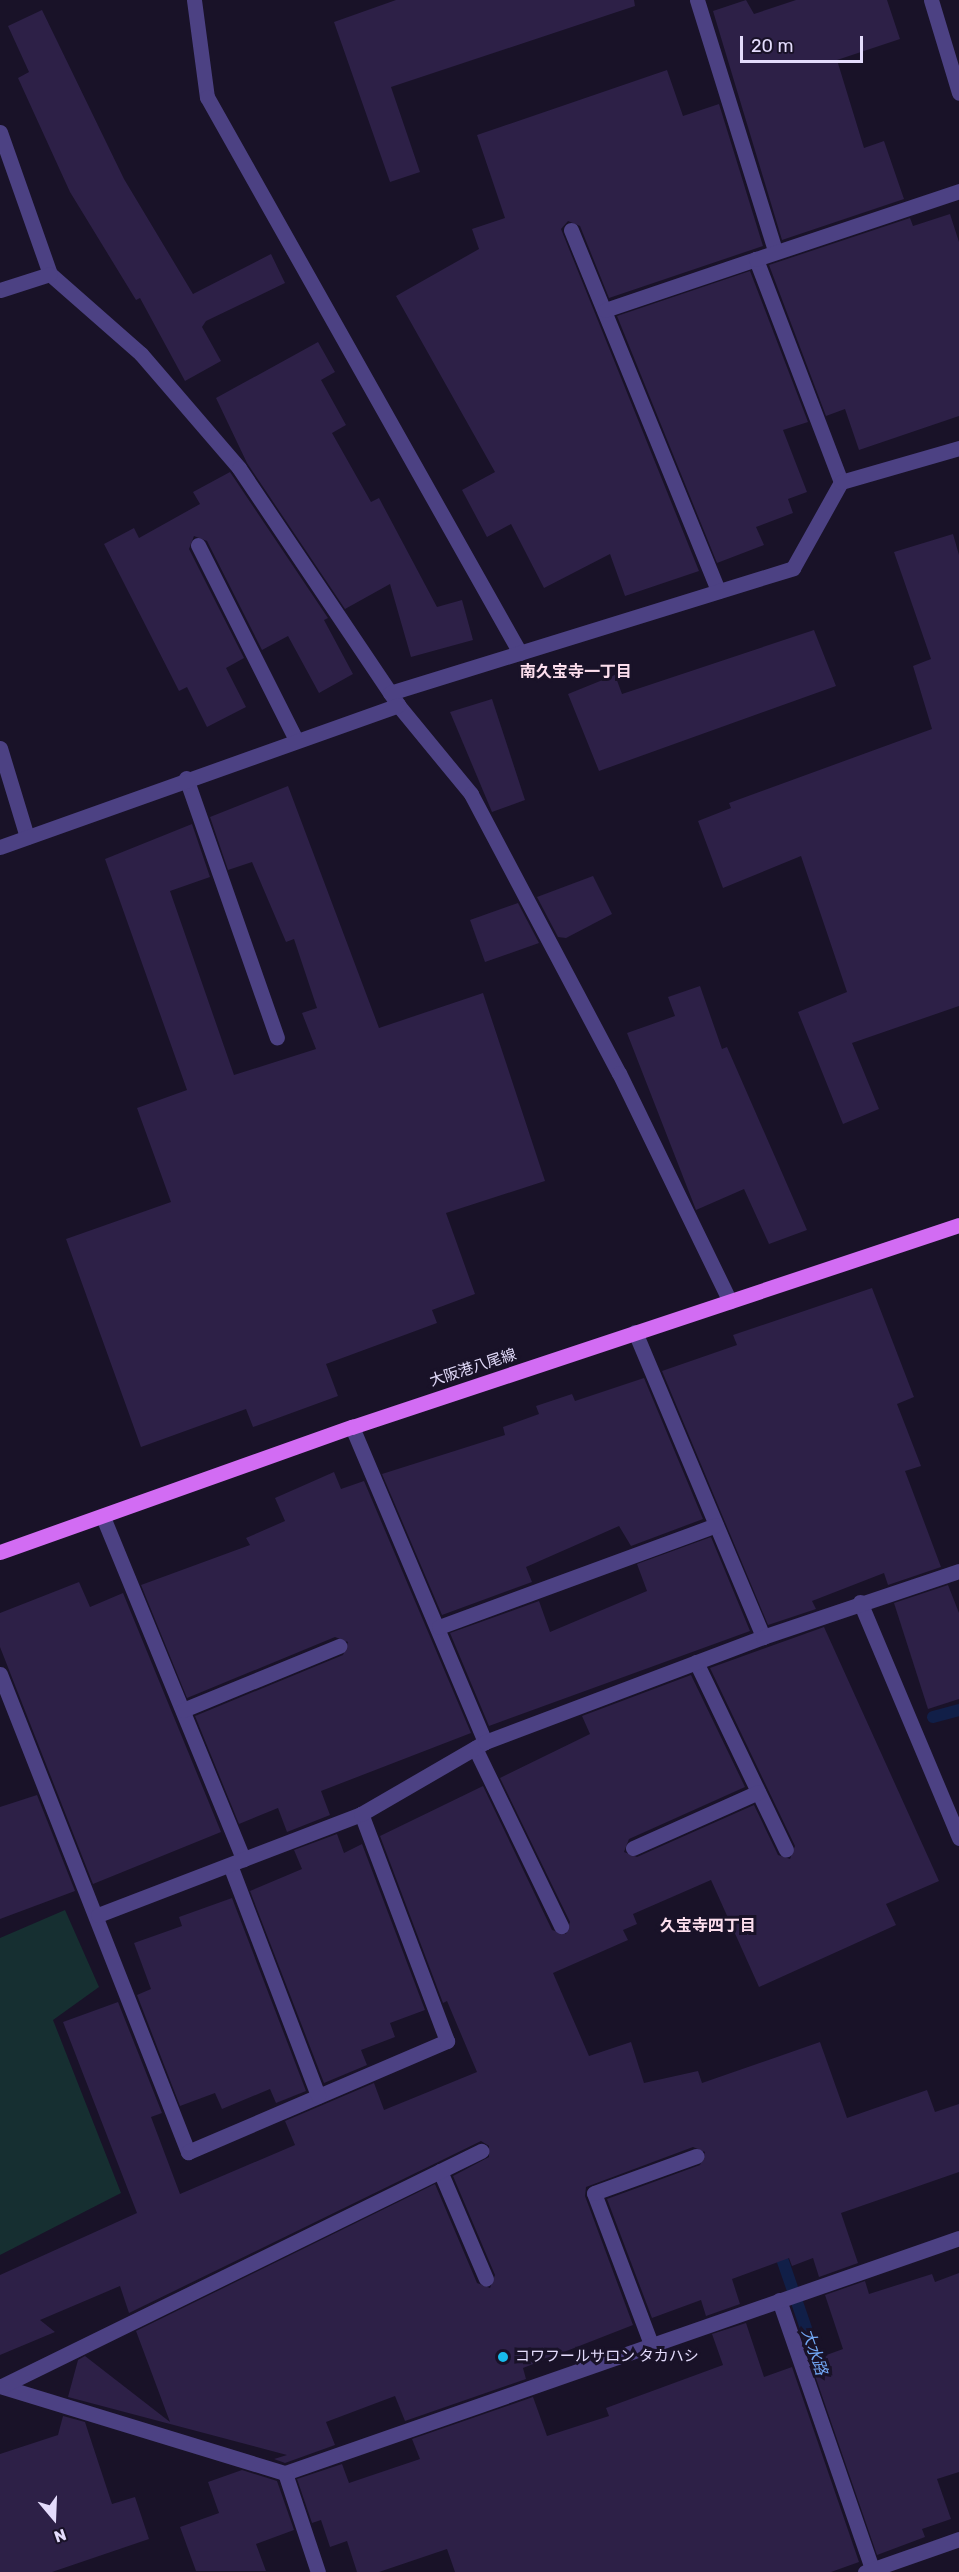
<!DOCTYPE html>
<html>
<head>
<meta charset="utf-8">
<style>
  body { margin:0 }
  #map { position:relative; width:959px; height:2572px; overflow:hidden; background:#191228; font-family:Rubik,"Noto Sans JP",sans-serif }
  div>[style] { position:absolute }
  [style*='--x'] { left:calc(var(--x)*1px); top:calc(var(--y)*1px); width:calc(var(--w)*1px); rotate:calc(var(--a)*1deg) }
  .green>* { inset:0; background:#162f31 }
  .stream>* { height:12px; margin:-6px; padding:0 6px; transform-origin:6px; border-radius:6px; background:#111f48 }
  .building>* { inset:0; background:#2d2047 }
  .minor>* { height:15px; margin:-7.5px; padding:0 7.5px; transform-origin:7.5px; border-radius:7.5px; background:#4c4183 }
  .major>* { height:15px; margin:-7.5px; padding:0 7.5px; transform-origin:7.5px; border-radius:7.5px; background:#d26cf3 }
  .dots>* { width:16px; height:16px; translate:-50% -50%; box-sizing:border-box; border:3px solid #191228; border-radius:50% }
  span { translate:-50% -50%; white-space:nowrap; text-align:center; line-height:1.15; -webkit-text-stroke:6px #191228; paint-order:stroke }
  .street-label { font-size:15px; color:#e4dcfc }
  .poi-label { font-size:15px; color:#e4dcfc }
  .left { translate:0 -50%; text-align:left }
  .neighbourhood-label { font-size:16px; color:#fcdeed; font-weight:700 }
  .water-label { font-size:16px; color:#72a7f4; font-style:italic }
  .north { position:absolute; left:24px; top:2488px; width:60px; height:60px; -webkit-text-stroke:4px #191228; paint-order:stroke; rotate:161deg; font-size:16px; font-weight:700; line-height:24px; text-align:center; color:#e4dcfc }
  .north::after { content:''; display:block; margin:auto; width:21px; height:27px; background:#e4dcfc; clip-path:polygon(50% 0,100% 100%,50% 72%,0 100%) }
  .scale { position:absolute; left:740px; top:36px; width:123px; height:27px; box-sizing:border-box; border:3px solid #e4dcfc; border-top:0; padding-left:8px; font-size:18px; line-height:21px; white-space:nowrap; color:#e4dcfc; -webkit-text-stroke:4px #191228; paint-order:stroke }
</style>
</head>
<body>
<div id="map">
  <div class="green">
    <i style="clip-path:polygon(65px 1910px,99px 1987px,53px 2020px,121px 2193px,0 2255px,0 1938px)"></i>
  </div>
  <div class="stream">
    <i style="--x:933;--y:1717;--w:27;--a:-15"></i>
    <i style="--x:778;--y:2247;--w:132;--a:71"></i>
  </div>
  <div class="building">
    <i style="clip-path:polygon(396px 0,634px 0,635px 6px,391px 87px,420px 172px,390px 182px,334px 22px)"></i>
    <i style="clip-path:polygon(746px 0,754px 14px,796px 0,887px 0,900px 39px,837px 60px,864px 148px,884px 141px,904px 199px,782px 240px,713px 11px)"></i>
    <i style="clip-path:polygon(42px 10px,124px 179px,193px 294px,271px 254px,285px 283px,206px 321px,202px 327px,221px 361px,185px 381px,140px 298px,136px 300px,70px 192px,18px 78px,29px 72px,8px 26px)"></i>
    <i style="clip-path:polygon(667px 70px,683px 116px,719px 104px,763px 246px,609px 298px,580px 226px,568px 221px,561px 229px,699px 571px,625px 596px,610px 554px,544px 588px,511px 524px,487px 537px,462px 490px,495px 472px,396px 296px,479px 249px,472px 229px,505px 218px,477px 135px)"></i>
    <i style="clip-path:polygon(950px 214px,959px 242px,959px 416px,859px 450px,845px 409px,826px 416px,769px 265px,910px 218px,913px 226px)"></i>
    <i style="clip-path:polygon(750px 271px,808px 422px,783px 430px,807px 492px,788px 499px,793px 513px,756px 527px,764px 545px,717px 563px,617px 316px)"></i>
    <i style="clip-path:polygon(318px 342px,335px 372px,321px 380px,346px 425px,332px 433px,371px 502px,379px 498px,437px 607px,462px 600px,473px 640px,411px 657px,390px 584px,345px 609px,247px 463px,216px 398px)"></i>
    <i style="clip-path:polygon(230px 472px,328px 618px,324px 620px,353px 674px,319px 693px,288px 636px,262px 650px,207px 541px,194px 536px,189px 549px,244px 658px,226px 668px,246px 707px,207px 727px,187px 687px,179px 691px,104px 544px,134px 528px,139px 538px,200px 504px,193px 492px)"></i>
    <i style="clip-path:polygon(953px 534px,959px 555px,959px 1006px,852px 1043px,879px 1109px,843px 1124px,798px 1012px,847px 992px,801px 856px,723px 888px,698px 821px,731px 808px,729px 803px,932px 729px,913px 666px,931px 659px,894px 552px)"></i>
    <i style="clip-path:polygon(814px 630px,836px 686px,599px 771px,568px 694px,615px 675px,622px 694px)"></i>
    <i style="clip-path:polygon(492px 699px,525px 800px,492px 812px,450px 712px)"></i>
    <i style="clip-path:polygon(288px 786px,379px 1028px,483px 993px,545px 1181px,446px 1213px,475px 1294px,432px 1310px,437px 1323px,326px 1364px,338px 1396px,253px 1427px,246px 1409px,141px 1447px,66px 1239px,171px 1202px,137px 1108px,187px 1090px,105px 859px,192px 824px,210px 877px,170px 891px,234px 1075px,316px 1049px,302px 1013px,317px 1008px,294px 939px,286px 942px,252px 862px,228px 870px,210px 817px)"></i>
    <i style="clip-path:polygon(593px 876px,612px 914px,566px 938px,558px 937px,537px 897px)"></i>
    <i style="clip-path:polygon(518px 903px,539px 943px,485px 962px,470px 920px)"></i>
    <i style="clip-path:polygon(700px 986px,722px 1049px,727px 1047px,807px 1230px,769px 1244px,744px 1189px,696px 1210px,627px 1033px,675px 1016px,668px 997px)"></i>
    <i style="clip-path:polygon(872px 1288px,914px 1397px,897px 1404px,921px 1466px,905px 1471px,941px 1567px,888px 1585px,884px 1573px,812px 1601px,816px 1609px,768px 1625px,662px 1371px,737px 1345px,733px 1335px)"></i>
    <i style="clip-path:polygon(644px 1378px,703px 1519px,631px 1546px,619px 1526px,526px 1567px,532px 1582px,442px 1615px,382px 1474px,505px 1435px,503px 1427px,539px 1414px,536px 1406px,572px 1394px,575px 1401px)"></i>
    <i style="clip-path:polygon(334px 1472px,341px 1489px,364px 1481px,471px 1733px,321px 1791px,330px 1815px,287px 1832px,278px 1808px,239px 1824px,195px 1716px,343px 1655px,348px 1642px,335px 1637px,187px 1698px,141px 1585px,250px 1545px,246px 1538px,285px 1521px,275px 1498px)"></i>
    <i style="clip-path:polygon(711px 1537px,750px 1631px,489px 1726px,450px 1633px,539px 1601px,550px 1632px,647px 1591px,637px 1564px)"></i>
    <i style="clip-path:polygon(79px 1582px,90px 1607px,123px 1593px,221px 1832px,93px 1884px,0 1647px,0 1613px)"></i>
    <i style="clip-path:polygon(948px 1585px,959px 1613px,959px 1699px,928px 1709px,894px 1603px)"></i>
    <i style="clip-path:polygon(824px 1627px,939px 1881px,886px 1904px,896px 1925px,759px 1987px,711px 1880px,633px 1914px,637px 1924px,623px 1930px,628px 1940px,553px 1973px,589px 2056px,631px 2042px,644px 2083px,698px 2071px,702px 2083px,820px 2042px,847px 2118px,927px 2090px,935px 2112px,959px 2104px,959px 2172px,841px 2213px,858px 2263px,819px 2277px,813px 2258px,792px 2266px,789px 2258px,732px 2279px,740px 2304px,706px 2316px,701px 2300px,652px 2318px,607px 2199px,700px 2165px,705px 2152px,693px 2147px,586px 2187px,585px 2196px,633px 2325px,523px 2368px,526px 2379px,405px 2421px,395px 2396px,326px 2422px,335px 2445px,285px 2463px,274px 2459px,287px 2455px,68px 2397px,78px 2360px,85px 2356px,170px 2422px,136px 2331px,435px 2184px,477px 2283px,490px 2288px,495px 2275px,453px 2176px,489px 2157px,489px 2146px,481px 2141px,129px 2313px,120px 2286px,40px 2320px,55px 2332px,0 2355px,0 2275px,137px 2213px,63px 2022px,118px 2002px,162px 2113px,151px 2117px,180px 2194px,295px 2145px,285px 2121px,374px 2083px,384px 2110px,477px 2072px,447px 2001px,443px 2003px,380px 1836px,483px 1786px,552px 1930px,566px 1934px,570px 1922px,500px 1778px,590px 1734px,582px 1716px,691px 1675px,745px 1787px,629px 1839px,624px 1852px,637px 1857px,754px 1805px,778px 1855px,790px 1859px,795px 1846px,710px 1668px)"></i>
    <i style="clip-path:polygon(37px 1795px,75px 1891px,0 1919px,0 1807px)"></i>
    <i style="clip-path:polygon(337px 1834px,344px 1853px,362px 1844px,425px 2010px,390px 2023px,395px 2037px,361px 2050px,367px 2065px,324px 2083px,250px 1891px,302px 1869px,294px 1850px)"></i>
    <i style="clip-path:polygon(232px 1898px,306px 2091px,276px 2103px,270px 2089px,222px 2109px,215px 2093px,180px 2106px,137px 1995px,151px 1989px,134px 1943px,182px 1926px,179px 1917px)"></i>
    <i style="clip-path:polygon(959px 2273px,959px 2472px,937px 2479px,951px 2519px,922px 2529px,925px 2537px,877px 2555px,810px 2361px,843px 2349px,825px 2295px,865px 2281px,869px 2294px,932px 2274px,935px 2282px)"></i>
    <i style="clip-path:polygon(746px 2323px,764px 2377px,792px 2367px,859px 2562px,831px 2572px,455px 2572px,447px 2549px,379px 2572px,357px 2572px,347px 2541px,330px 2547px,321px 2520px,312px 2523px,297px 2479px,342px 2464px,349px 2483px,420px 2459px,412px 2439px,533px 2397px,547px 2436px,609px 2416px,606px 2408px,723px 2365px,712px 2334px)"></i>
    <i style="clip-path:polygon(63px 2416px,85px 2422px,112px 2504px,135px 2497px,149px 2539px,52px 2572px,0 2572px,0 2454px,58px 2435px)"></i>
    <i style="clip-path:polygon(242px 2470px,277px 2481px,294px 2530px,256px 2544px,266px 2571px,196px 2571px,180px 2527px,219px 2513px,208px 2482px)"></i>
  </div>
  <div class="minor">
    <i style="--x:194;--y:0;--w:98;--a:82.4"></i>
    <i style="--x:207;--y:97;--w:638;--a:60.62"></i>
    <i style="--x:697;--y:0;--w:263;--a:72.7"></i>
    <i style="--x:931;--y:0;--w:97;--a:73.2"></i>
    <i style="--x:0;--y:132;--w:151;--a:70.6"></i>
    <i style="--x:50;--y:274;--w:121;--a:41.3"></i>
    <i style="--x:141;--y:354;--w:150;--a:49.3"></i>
    <i style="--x:239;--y:468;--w:285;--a:56.1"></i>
    <i style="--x:398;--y:705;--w:115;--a:50.6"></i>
    <i style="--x:471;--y:794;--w:316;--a:62.1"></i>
    <i style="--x:619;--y:1073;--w:254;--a:64.1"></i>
    <i style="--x:571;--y:230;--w:390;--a:67.8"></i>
    <i style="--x:0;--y:290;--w:52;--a:-17.7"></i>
    <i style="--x:605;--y:310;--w:159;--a:-18.7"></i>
    <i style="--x:841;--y:482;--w:239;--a:-110.9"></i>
    <i style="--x:756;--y:259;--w:214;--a:-18.5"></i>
    <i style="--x:198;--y:545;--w:216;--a:63.3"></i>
    <i style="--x:390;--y:693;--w:422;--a:-17.2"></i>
    <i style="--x:793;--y:568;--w:98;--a:-60.8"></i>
    <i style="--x:841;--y:482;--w:123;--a:-16.1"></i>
    <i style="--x:0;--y:748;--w:93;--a:73.1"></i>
    <i style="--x:186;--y:778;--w:275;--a:70.7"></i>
    <i style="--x:0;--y:847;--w:423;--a:-19.6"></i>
    <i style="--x:635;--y:1332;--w:331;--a:67.2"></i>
    <i style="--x:352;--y:1427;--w:342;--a:67.1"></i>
    <i style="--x:103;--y:1517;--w:370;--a:67.7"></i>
    <i style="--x:860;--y:1602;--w:256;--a:67.2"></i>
    <i style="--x:439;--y:1627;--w:295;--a:-20.2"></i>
    <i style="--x:696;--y:1662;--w:208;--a:64.4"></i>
    <i style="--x:0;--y:1674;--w:514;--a:68.53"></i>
    <i style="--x:188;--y:2152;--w:282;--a:-23.2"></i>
    <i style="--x:447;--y:2041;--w:243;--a:-110.7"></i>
    <i style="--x:183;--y:1710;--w:169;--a:-22.3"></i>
    <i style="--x:475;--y:1748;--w:198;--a:64.2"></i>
    <i style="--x:633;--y:1848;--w:137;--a:-24.1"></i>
    <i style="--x:230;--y:1865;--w:247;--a:69.1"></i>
    <i style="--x:98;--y:1915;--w:282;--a:-21"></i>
    <i style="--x:361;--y:1814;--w:143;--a:-30.1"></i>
    <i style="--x:485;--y:1742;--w:297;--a:-20.7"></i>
    <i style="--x:763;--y:1637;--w:207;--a:-18.6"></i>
    <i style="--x:440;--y:2171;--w:117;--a:66.9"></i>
    <i style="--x:779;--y:2300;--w:288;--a:70.9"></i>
    <i style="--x:651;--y:2344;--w:161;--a:-110.7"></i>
    <i style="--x:594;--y:2193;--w:109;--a:-19.9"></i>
    <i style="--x:0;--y:2386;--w:298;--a:17"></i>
    <i style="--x:285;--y:2473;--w:714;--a:-19.22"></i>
    <i style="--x:2;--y:2386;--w:534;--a:-26.13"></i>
    <i style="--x:285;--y:2473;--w:104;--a:71.6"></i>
    <i style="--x:865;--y:2572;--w:100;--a:-19.3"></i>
  </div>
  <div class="major">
    <i style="--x:0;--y:1552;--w:374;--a:-19.6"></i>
    <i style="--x:352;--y:1427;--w:640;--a:-18.41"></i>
  </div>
  <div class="dots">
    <i style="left:503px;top:2357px;background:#18bcec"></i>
  </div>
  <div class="street-label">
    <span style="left:473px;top:1368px;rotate:-18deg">大阪港八尾線</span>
  </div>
  <div class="poi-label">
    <span class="left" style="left:515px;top:2357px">コワフールサロン タカハシ</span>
  </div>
  <div class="neighbourhood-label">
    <span style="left:576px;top:672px">南久宝寺一丁目</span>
    <span style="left:708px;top:1926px">久宝寺四丁目</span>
  </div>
  <div class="water-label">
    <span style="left:814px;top:2352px;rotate:71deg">大水路</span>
  </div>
  <div class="north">N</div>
  <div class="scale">20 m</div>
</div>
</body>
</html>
